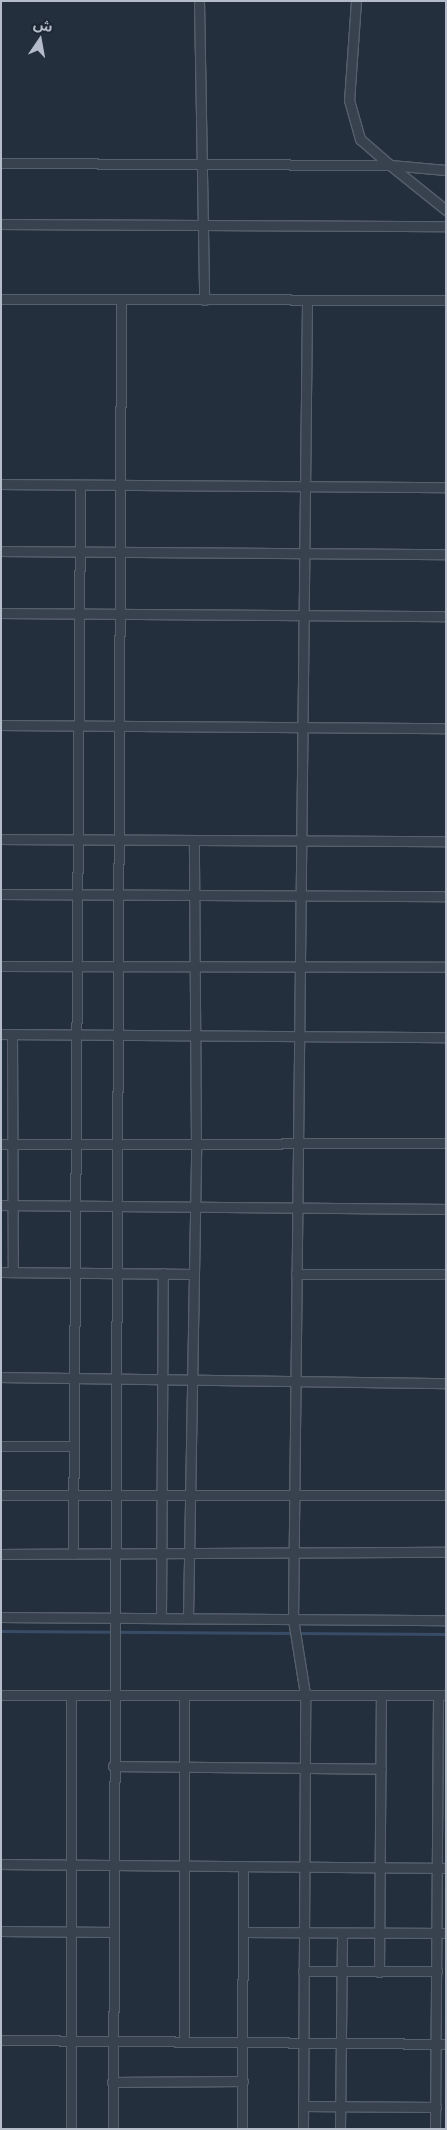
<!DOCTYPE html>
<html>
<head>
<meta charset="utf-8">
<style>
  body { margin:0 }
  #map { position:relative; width:447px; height:2130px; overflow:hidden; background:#242f3e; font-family:Poppins,"Noto Sans Arabic",sans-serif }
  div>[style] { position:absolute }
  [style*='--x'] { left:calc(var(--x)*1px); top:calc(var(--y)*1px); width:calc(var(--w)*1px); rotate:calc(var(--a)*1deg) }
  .stream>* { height:2.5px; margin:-1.25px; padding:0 1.25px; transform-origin:1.25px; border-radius:1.25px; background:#394c67 }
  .roads { filter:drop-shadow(1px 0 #565f6c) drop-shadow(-1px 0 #565f6c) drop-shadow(0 1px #565f6c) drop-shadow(0 -1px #565f6c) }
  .minor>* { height:9px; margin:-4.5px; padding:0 4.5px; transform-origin:4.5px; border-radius:4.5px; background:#38414e }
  span { translate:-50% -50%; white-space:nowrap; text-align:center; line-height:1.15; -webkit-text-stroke:4.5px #1d2633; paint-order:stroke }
  .frame { position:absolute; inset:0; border:2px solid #b4bcc9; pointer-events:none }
  .north { position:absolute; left:15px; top:15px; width:50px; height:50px; -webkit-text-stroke:4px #1d2633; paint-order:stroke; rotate:12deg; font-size:14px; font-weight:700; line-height:20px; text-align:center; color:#b4bcc9 }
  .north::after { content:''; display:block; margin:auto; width:18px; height:22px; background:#b4bcc9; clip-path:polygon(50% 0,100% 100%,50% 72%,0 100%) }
</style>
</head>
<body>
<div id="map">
  <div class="stream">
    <i style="--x:1;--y:1631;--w:445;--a:0.4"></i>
  </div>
  <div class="roads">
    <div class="minor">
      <i style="--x:199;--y:1;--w:299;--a:89"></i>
      <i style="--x:356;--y:1;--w:99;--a:94"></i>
      <i style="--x:349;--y:100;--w:41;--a:74.2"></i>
      <i style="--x:360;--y:139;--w:40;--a:41"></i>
      <i style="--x:390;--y:165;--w:56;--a:5.1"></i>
      <i style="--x:1;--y:163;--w:389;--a:0.3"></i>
      <i style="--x:390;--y:165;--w:72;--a:38.8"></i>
      <i style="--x:1;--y:224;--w:445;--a:0.3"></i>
      <i style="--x:1;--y:299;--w:445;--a:0.1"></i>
      <i style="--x:1;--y:484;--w:445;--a:0.4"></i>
      <i style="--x:1;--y:551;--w:445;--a:0.4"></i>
      <i style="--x:1;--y:613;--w:445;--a:0.4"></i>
      <i style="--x:1;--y:725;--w:445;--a:0.4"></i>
      <i style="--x:1;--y:839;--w:445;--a:0.3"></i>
      <i style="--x:1;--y:894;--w:445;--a:0.3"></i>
      <i style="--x:1;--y:966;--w:445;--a:0.1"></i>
      <i style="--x:1;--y:1034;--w:445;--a:0.4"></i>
      <i style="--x:12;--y:1034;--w:238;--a:89.8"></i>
      <i style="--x:1;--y:1144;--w:445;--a:-0.1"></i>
      <i style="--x:1;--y:1205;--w:445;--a:0.5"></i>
      <i style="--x:1;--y:1272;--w:192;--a:0.6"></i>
      <i style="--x:296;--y:1274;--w:150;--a:0"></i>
      <i style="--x:1;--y:1377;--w:445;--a:0.8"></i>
      <i style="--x:1;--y:1446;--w:72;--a:0"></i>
      <i style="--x:1;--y:1495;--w:445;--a:0"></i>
      <i style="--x:1;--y:1554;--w:445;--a:-0.3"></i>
      <i style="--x:73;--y:1554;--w:1069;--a:-89.62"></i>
      <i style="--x:1;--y:1617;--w:445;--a:0.4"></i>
      <i style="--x:161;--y:1618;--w:345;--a:-89.7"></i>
      <i style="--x:188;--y:1618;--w:473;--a:-89"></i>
      <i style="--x:196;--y:1145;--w:304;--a:-90.4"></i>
      <i style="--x:1;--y:1695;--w:445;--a:0"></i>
      <i style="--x:71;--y:1695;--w:434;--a:90"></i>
      <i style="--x:184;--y:1695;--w:347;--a:90"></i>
      <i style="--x:113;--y:1766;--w:268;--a:0.6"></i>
      <i style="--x:1;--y:1864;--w:445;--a:0.5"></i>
      <i style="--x:1;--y:1931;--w:113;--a:0.5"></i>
      <i style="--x:244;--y:1932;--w:202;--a:0.3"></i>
      <i style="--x:303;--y:1971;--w:134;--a:0"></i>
      <i style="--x:379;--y:1972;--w:277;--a:-89.6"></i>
      <i style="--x:1;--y:2040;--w:445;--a:0.5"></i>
      <i style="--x:112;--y:2082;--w:131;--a:-0.4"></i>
      <i style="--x:303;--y:2106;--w:133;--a:0.4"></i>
      <i style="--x:113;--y:2129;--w:1829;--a:-89.75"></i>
      <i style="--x:242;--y:2129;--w:263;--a:-89.8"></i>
      <i style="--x:303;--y:2129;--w:435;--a:-89.7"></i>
      <i style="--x:305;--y:1694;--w:76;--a:-99.1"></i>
      <i style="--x:293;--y:1619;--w:1319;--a:-89.39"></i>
      <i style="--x:340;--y:2129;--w:196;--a:-89.4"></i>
      <i style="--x:435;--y:2129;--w:434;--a:-89.6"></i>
    </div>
  </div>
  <div class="frame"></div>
  <div class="north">ش</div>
</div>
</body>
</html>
